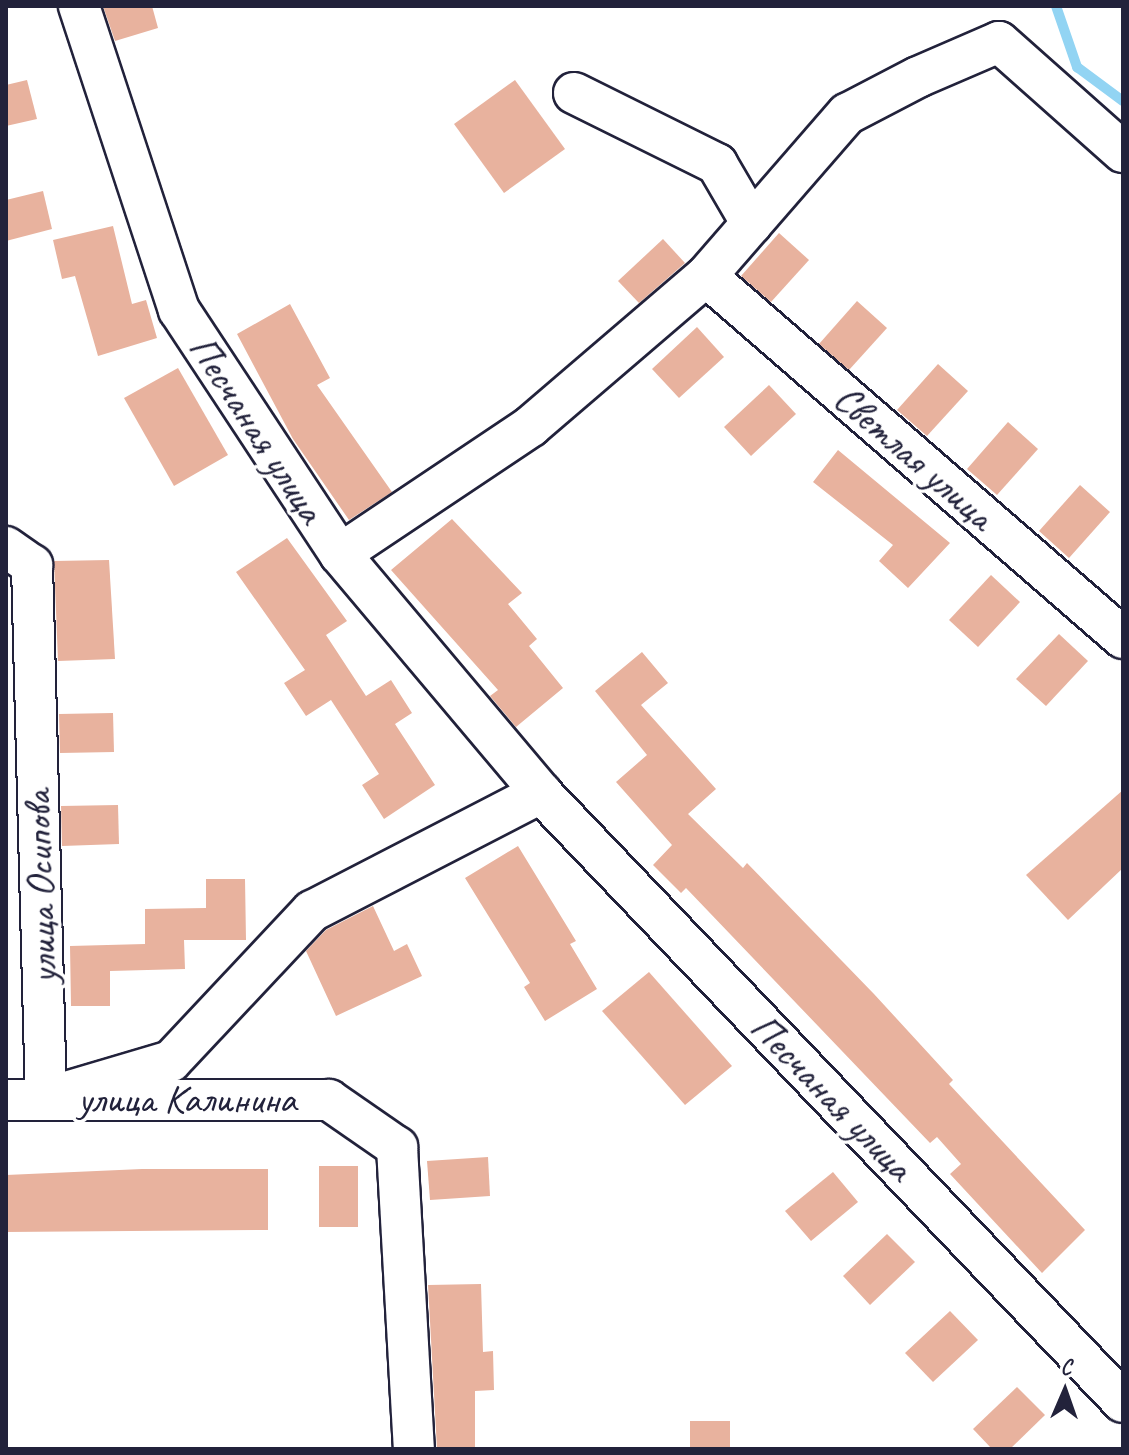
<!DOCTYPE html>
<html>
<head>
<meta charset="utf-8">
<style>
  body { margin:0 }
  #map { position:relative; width:1129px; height:1455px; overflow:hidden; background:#fff; font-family:Caveat,sans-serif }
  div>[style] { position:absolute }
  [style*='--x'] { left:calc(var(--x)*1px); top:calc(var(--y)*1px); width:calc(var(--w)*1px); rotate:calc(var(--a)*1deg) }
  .stream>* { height:10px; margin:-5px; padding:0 5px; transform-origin:5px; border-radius:5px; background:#92d4f3 }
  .building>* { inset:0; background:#e8b29e }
  .roads { filter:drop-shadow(2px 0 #22223b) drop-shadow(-2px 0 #22223b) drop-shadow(0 2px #22223b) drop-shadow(0 -2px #22223b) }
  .minor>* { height:40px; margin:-20px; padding:0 20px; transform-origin:20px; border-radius:20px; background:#fff }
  span { translate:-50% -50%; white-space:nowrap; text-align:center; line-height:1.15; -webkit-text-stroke:7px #fff; paint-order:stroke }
  .street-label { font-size:40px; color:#22223b }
  .frame { position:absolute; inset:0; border:8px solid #22223b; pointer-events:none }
  .north { position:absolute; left:1025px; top:1351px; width:80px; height:80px; -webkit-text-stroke:6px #fff; paint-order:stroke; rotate:2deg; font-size:22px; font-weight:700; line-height:32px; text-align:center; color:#22223b }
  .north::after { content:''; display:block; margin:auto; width:28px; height:36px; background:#22223b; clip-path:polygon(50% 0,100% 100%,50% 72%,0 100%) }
</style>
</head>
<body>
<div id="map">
  <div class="stream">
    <i style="--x:1056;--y:6;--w:65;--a:71"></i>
    <i style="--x:1077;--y:67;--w:57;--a:36.5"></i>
  </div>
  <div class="building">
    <i style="clip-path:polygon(103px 6px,152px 6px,158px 28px,115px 41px)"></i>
    <i style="clip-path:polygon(27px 80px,37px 119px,6px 126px,6px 85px)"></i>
    <i style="clip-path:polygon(515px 80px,565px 149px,504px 193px,454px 124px)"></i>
    <i style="clip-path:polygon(43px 191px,52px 229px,6px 241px,6px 200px)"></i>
    <i style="clip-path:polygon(113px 226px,132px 304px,146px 300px,157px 338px,98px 356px,75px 276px,62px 279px,53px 240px)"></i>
    <i style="clip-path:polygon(779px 233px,809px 260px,771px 302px,741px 276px)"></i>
    <i style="clip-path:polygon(663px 239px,685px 263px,639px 303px,618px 281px)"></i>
    <i style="clip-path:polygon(857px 301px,887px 328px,849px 370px,819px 344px)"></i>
    <i style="clip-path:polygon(290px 304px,330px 378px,317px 385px,392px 492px,349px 520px,293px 439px,237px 334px)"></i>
    <i style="clip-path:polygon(697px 327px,724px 357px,679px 398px,652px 369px)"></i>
    <i style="clip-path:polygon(938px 364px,968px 391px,927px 436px,897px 410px)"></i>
    <i style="clip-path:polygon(178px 368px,228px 455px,174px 486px,124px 398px)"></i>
    <i style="clip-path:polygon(769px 385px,796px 414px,751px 456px,724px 427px)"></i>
    <i style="clip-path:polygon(1008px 422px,1038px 449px,997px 495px,967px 469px)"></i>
    <i style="clip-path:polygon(838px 450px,950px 543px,908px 588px,879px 561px,893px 545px,813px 482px)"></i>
    <i style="clip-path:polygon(1080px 485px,1110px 512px,1069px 558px,1039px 531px)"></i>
    <i style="clip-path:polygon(452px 519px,522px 593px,508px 604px,537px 639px,529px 646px,563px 688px,516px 727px,490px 696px,498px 690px,391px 570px)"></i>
    <i style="clip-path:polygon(287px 538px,347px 621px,326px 635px,366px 696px,391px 680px,412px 713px,395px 724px,435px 785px,384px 819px,362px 785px,379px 774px,331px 700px,306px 716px,284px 683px,305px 670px,236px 572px)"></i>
    <i style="clip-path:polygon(109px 560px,115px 659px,58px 661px,54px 561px)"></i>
    <i style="clip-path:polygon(991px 575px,1020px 602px,978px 647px,949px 620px)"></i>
    <i style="clip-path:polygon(1059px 634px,1088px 661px,1046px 706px,1016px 679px)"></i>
    <i style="clip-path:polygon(642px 652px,668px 683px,641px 705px,716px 789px,688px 814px,743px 868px,747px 863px,874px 994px,953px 1080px,949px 1084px,1085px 1230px,1042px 1273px,950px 1174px,961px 1164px,937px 1137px,930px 1143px,686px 888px,681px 893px,653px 865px,672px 845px,616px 782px,647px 755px,595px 691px)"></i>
    <i style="clip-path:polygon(113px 713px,114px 752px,60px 753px,59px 714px)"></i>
    <i style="clip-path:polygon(1123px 790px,1123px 868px,1068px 920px,1026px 875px)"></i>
    <i style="clip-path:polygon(118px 805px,119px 844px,62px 846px,61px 806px)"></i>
    <i style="clip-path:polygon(518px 846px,576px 941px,570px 944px,597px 989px,545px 1021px,524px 987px,530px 983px,465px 878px)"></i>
    <i style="clip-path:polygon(206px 879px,245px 879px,246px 940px,184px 940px,185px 969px,110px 971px,110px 1006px,71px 1006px,70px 946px,145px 944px,145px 909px,206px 908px)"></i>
    <i style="clip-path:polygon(373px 906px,394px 951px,407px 944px,422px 976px,336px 1016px,306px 951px,326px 930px)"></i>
    <i style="clip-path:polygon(649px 972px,732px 1066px,685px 1105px,602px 1011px)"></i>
    <i style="clip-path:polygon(488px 1157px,490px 1196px,430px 1200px,427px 1161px)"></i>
    <i style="clip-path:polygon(319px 1166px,358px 1166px,358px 1227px,319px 1227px)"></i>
    <i style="clip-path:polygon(142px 1169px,268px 1169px,268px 1230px,6px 1232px,6px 1175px)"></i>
    <i style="clip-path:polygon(833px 1172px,858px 1202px,811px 1241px,785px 1211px)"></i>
    <i style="clip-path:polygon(887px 1234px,915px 1262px,870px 1305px,843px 1276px)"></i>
    <i style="clip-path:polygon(481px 1284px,483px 1352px,493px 1351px,494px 1390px,475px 1391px,475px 1449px,437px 1449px,428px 1285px)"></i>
    <i style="clip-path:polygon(950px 1311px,978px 1340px,933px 1382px,905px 1353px)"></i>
    <i style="clip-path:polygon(1017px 1387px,1045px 1415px,1010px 1449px,992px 1449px,973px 1429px)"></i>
    <i style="clip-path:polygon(690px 1421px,730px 1421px,730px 1449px,690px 1449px)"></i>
  </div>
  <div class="roads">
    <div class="minor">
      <i style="--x:79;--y:6;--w:320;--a:71.8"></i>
      <i style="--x:179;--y:310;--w:292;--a:56.6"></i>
      <i style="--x:340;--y:554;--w:312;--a:49.9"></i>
      <i style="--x:541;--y:793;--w:842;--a:46.3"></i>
      <i style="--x:574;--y:93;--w:160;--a:26.4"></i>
      <i style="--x:717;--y:164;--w:69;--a:59.7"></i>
      <i style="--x:706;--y:276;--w:552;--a:40.96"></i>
      <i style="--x:6;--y:547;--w:32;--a:35"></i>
      <i style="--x:32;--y:565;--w:533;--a:88.5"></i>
      <i style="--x:46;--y:1098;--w:130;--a:-16.5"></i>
      <i style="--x:171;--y:1061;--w:206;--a:-46.8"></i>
      <i style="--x:312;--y:911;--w:258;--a:-27.3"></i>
      <i style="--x:340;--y:554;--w:230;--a:-33.8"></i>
      <i style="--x:531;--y:426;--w:230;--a:-40.6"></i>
      <i style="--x:706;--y:276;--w:215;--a:-49"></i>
      <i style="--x:847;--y:114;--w:80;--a:-27.5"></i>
      <i style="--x:918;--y:77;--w:88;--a:-23.4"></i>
      <i style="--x:999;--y:42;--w:166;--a:41.6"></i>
      <i style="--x:6;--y:1100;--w:323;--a:0"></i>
      <i style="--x:329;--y:1100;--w:83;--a:34.7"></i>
      <i style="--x:397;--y:1147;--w:302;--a:86.8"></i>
    </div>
  </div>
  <div class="street-label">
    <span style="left:257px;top:429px;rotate:57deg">Песчаная улица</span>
    <span style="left:914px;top:457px;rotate:41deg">Светлая улица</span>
    <span style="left:40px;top:887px;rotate:-92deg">улица Осипова</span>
    <span style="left:832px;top:1097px;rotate:46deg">Песчаная улица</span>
    <span style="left:187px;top:1099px">улица Калинина</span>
  </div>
  <div class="frame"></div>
  <div class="north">С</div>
</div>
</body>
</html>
